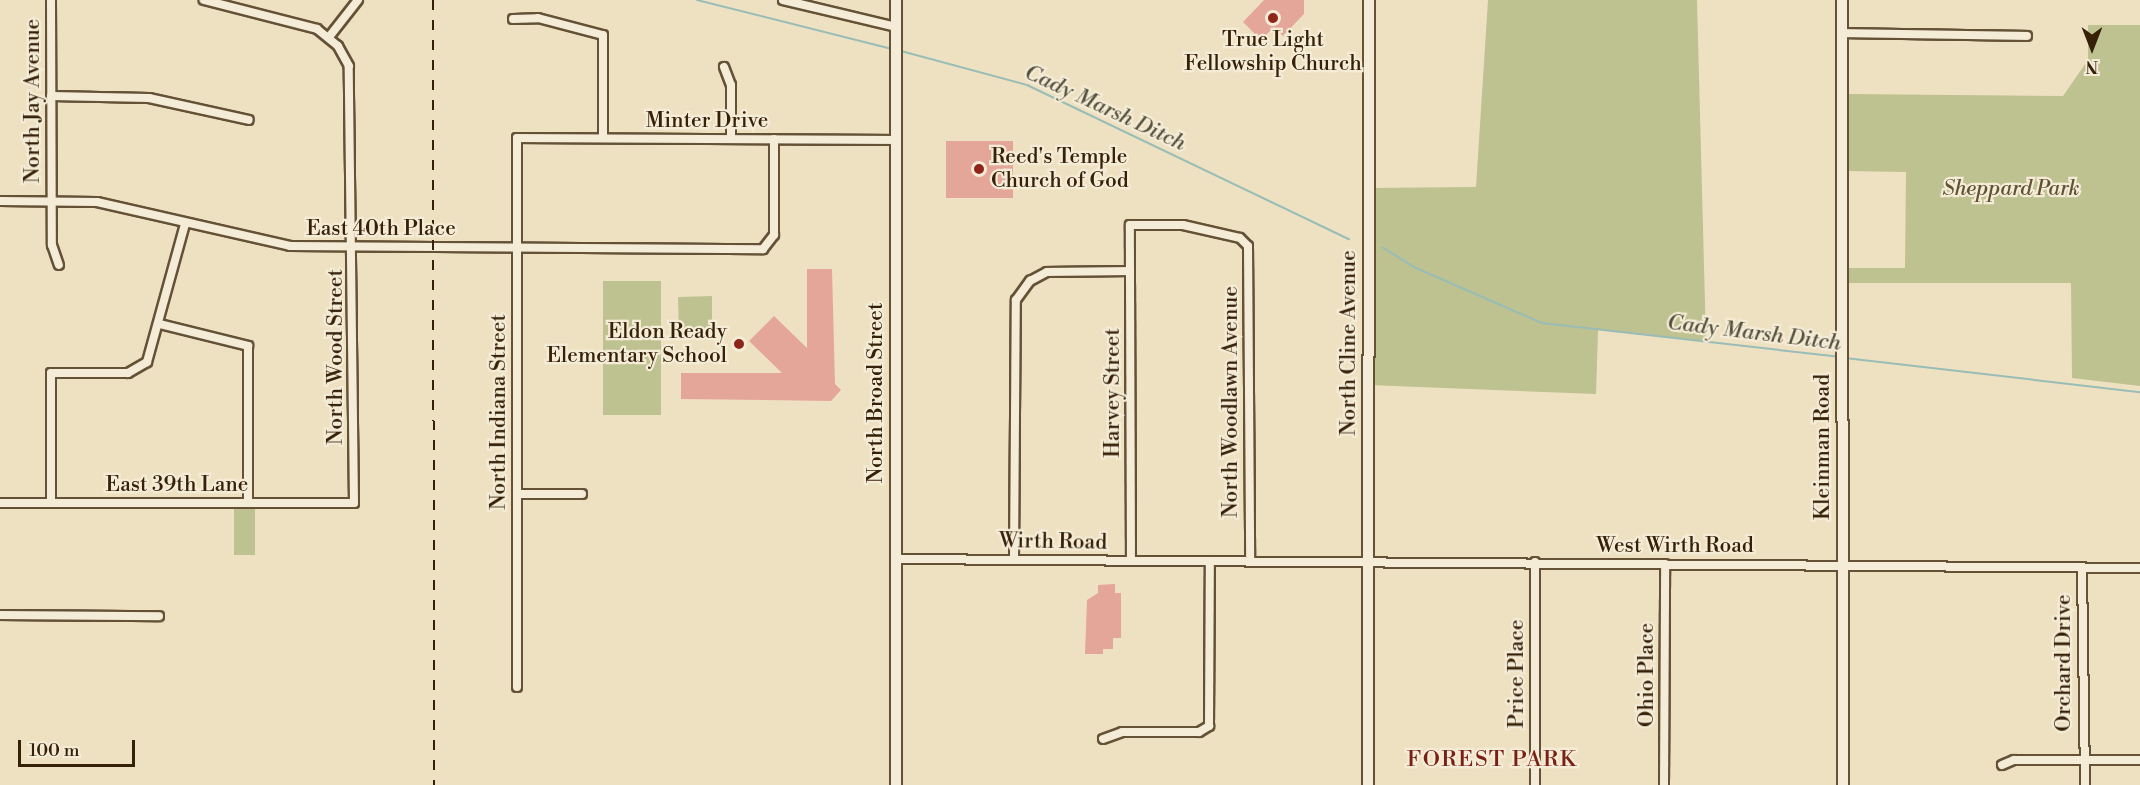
<!DOCTYPE html>
<html>
<head>
<meta charset="utf-8">
<style>
  body { margin:0 }
  #map { position:relative; width:2140px; height:785px; overflow:hidden; background:#eee1c2; font-family:"Libre Bodoni",serif }
  div>[style] { position:absolute }
  [style*='--x'] { left:calc(var(--x)*1px); top:calc(var(--y)*1px); width:calc(var(--w)*1px); rotate:calc(var(--a)*1deg) }
  .green>* { inset:0; background:#bec190 }
  .stream>* { height:2px; margin:-1px; padding:0 1px; transform-origin:1px; border-radius:1px; background:#99bdb6 }
  .building>* { inset:0; background:#e5a69a }
  .roads { filter:drop-shadow(2px 0 #645136) drop-shadow(-2px 0 #645136) drop-shadow(0 2px #645136) drop-shadow(0 -2px #645136) }
  .street>* { height:8px; margin:-4px; padding:0 4px; transform-origin:4px; border-radius:4px; background:#f4ecd7 }
  .secondary>* { height:10px; margin:-5px; padding:0 5px; transform-origin:5px; border-radius:5px; background:#f4ecd7 }
  .rail>* { height:2px; margin-top:-1px; transform-origin:0; background:repeating-linear-gradient(90deg,#362108 0 10px,transparent 0 20px) }
  .dots>* { width:16px; height:16px; translate:-50% -50%; box-sizing:border-box; border:3px solid #f4ecd7; border-radius:50% }
  span { translate:-50% -50%; white-space:nowrap; text-align:center; line-height:1.15; -webkit-text-stroke:4.5px #f4ecd7; paint-order:stroke }
  .poi-label { font-size:21px; color:#362108 }
  .left { translate:0 -50%; text-align:left }
  .right { translate:-100% -50%; text-align:right }
  .street-label { font-size:21px; color:#362108 }
  .park-label { font-size:21px; color:#5f5131; font-style:italic }
  .water-label { font-size:22px; color:#54503c; font-style:italic }
  .neighbourhood-label { font-size:22px; color:#7a1f14; letter-spacing:1.5px }
  .north { position:absolute; left:2062px; top:18px; width:60px; height:60px; -webkit-text-stroke:4px #f4ecd7; paint-order:stroke; rotate:180deg; font-size:16px; font-weight:700; line-height:24px; text-align:center; color:#362108 }
  .north::after { content:''; display:block; margin:auto; width:21px; height:27px; background:#362108; clip-path:polygon(50% 0,100% 100%,50% 72%,0 100%) }
  .scale { position:absolute; left:18px; top:740px; width:117px; height:27px; box-sizing:border-box; border:3px solid #362108; border-top:0; padding-left:8px; font-size:18px; line-height:21px; white-space:nowrap; color:#362108; -webkit-text-stroke:4px #f4ecd7; paint-order:stroke }
</style>
</head>
<body>
<div id="map">
  <div class="green">
    <i style="clip-path:polygon(1488px 0,1697px 0,1706px 342px,1598px 330px,1596px 394px,1369px 385px,1369px 188px,1476px 187px)"></i>
    <i style="clip-path:polygon(2088px 25px,2140px 25px,2140px 386px,2072px 378px,2071px 283px,1847px 283px,1847px 268px,1905px 268px,1906px 172px,1847px 171px,1847px 94px,2063px 96px,2088px 60px)"></i>
    <i style="clip-path:polygon(603px 281px,661px 281px,661px 415px,603px 415px)"></i>
    <i style="clip-path:polygon(712px 296px,712px 331px,679px 331px,678px 297px)"></i>
    <i style="clip-path:polygon(234px 509px,255px 509px,255px 555px,234px 555px)"></i>
  </div>
  <div class="stream">
    <i style="--x:697;--y:0;--w:201;--a:14.1"></i>
    <i style="--x:901;--y:51;--w:131;--a:15.1"></i>
    <i style="--x:1027;--y:85;--w:357;--a:25.6"></i>
    <i style="--x:1382;--y:247;--w:40;--a:32"></i>
    <i style="--x:1416;--y:268;--w:137;--a:23.6"></i>
    <i style="--x:1542;--y:323;--w:299;--a:6.5"></i>
    <i style="--x:1845;--y:358;--w:297;--a:6.6"></i>
  </div>
  <div class="building">
    <i style="clip-path:polygon(1264px 0,1304px 0,1304px 14px,1283px 36px,1274px 27px,1261px 40px,1243px 22px)"></i>
    <i style="clip-path:polygon(946px 141px,1013px 141px,1013px 198px,946px 198px)"></i>
    <i style="clip-path:polygon(807px 269px,832px 269px,835px 384px,841px 390px,831px 401px,681px 399px,681px 373px,782px 373px,749px 341px,774px 316px,807px 348px)"></i>
    <i style="clip-path:polygon(1115px 584px,1115px 593px,1121px 593px,1121px 638px,1113px 638px,1113px 649px,1103px 649px,1103px 654px,1085px 654px,1087px 600px,1098px 593px,1098px 585px)"></i>
  </div>
  <div class="roads">
    <div class="street">
      <i style="--x:51;--y:0;--w:245;--a:89.8"></i>
      <i style="--x:52;--y:245;--w:21;--a:71"></i>
      <i style="--x:783;--y:0;--w:116;--a:13.4"></i>
      <i style="--x:513;--y:19;--w:25;--a:-2"></i>
      <i style="--x:538;--y:18;--w:67;--a:14.7"></i>
      <i style="--x:603;--y:35;--w:103;--a:90"></i>
      <i style="--x:1842;--y:33;--w:185;--a:0.9"></i>
      <i style="--x:329;--y:37;--w:47;--a:-51.9"></i>
      <i style="--x:724;--y:67;--w:19;--a:69"></i>
      <i style="--x:731;--y:85;--w:54;--a:90"></i>
      <i style="--x:51;--y:96;--w:98;--a:1.2"></i>
      <i style="--x:149;--y:98;--w:102;--a:12.4"></i>
      <i style="--x:0;--y:201;--w:97;--a:0.6"></i>
      <i style="--x:97;--y:202;--w:198;--a:12.8"></i>
      <i style="--x:290;--y:246;--w:473;--a:0.4"></i>
      <i style="--x:763;--y:249;--w:18;--a:-52"></i>
      <i style="--x:774;--y:235;--w:96;--a:-90"></i>
      <i style="--x:160;--y:324;--w:91;--a:14"></i>
      <i style="--x:248;--y:346;--w:157;--a:90"></i>
      <i style="--x:517;--y:494;--w:65;--a:0"></i>
      <i style="--x:0;--y:503;--w:354;--a:0"></i>
      <i style="--x:354;--y:503;--w:437;--a:-90.7"></i>
      <i style="--x:349;--y:66;--w:23;--a:-119"></i>
      <i style="--x:338;--y:46;--w:27;--a:-141"></i>
      <i style="--x:317;--y:29;--w:117;--a:-165.6"></i>
      <i style="--x:51;--y:503;--w:130;--a:-90"></i>
      <i style="--x:51;--y:373;--w:77;--a:0"></i>
      <i style="--x:128;--y:373;--w:22;--a:-30"></i>
      <i style="--x:147;--y:362;--w:143;--a:-74.6"></i>
      <i style="--x:896;--y:559;--w:1244;--a:0.41"></i>
      <i style="--x:1014;--y:559;--w:259;--a:-89.6"></i>
      <i style="--x:1016;--y:300;--w:24;--a:-54"></i>
      <i style="--x:1030;--y:281;--w:19;--a:-28"></i>
      <i style="--x:1047;--y:272;--w:83;--a:-0.7"></i>
      <i style="--x:1131;--y:561;--w:336;--a:-90.2"></i>
      <i style="--x:1130;--y:225;--w:53;--a:0"></i>
      <i style="--x:1183;--y:225;--w:58;--a:12.8"></i>
      <i style="--x:1240;--y:238;--w:11;--a:45"></i>
      <i style="--x:1248;--y:246;--w:315;--a:89.6"></i>
      <i style="--x:1535;--y:562;--w:223;--a:90"></i>
      <i style="--x:2082;--y:567;--w:218;--a:89.2"></i>
      <i style="--x:0;--y:615;--w:159;--a:0.4"></i>
      <i style="--x:517;--y:687;--w:549;--a:-90"></i>
      <i style="--x:517;--y:138;--w:379;--a:0.3"></i>
      <i style="--x:1103;--y:739;--w:20;--a:-20"></i>
      <i style="--x:1122;--y:732;--w:77;--a:0"></i>
      <i style="--x:1199;--y:732;--w:12;--a:-31"></i>
      <i style="--x:1209;--y:726;--w:165;--a:-89.7"></i>
      <i style="--x:2002;--y:765;--w:13;--a:-23"></i>
      <i style="--x:2014;--y:760;--w:126;--a:0"></i>
      <i style="--x:1664;--y:785;--w:221;--a:-89.7"></i>
    </div>
    <div class="secondary">
      <i style="--x:1842;--y:0;--w:785;--a:89.93"></i>
      <i style="--x:896;--y:785;--w:785;--a:-90"></i>
      <i style="--x:1368;--y:785;--w:785;--a:-89.93"></i>
    </div>
  </div>
  <div class="rail">
    <i style="--x:433;--y:0;--w:785;--a:89.93"></i>
  </div>
  <div class="dots">
    <i style="left:1273px;top:18px;background:#8f2418"></i>
    <i style="left:979px;top:169px;background:#8f2418"></i>
    <i style="left:739px;top:344px;background:#8f2418"></i>
  </div>
  <div class="poi-label">
    <span style="left:1273px;top:52px">True Light<br>Fellowship Church</span>
    <span class="left" style="left:991px;top:169px">Reed's Temple<br>Church of God</span>
    <span class="right" style="left:727px;top:344px">Eldon Ready<br>Elementary School</span>
  </div>
  <div class="street-label">
    <span style="left:33px;top:101px;rotate:-90deg">North Jay Avenue</span>
    <span style="left:707px;top:121px">Minter Drive</span>
    <span style="left:381px;top:229px">East 40th Place</span>
    <span style="left:1349px;top:343px;rotate:-90deg">North Cline Avenue</span>
    <span style="left:336px;top:357px;rotate:-90deg">North Wood Street</span>
    <span style="left:876px;top:393px;rotate:-90deg">North Broad Street</span>
    <span style="left:1113px;top:393px;rotate:-90deg">Harvey Street</span>
    <span style="left:1231px;top:402px;rotate:-90deg">North Woodlawn Avenue</span>
    <span style="left:499px;top:412px;rotate:-90deg">North Indiana Street</span>
    <span style="left:1823px;top:447px;rotate:-90deg">Kleinman Road</span>
    <span style="left:177px;top:485px">East 39th Lane</span>
    <span style="left:1053px;top:542px;rotate:1deg">Wirth Road</span>
    <span style="left:1675px;top:546px">West Wirth Road</span>
    <span style="left:2064px;top:663px;rotate:-90deg">Orchard Drive</span>
    <span style="left:1517px;top:674px;rotate:-90deg">Price Place</span>
    <span style="left:1647px;top:675px;rotate:-90deg">Ohio Place</span>
  </div>
  <div class="park-label">
    <span style="left:2011px;top:189px">Sheppard Park</span>
  </div>
  <div class="water-label">
    <span style="left:1105px;top:108px;rotate:25deg">Cady Marsh Ditch</span>
    <span style="left:1754px;top:333px;rotate:7deg">Cady Marsh Ditch</span>
  </div>
  <div class="neighbourhood-label">
    <span style="left:1492px;top:760px">FOREST PARK</span>
  </div>
  <div class="north">N</div>
  <div class="scale">100 m</div>
</div>
</body>
</html>
